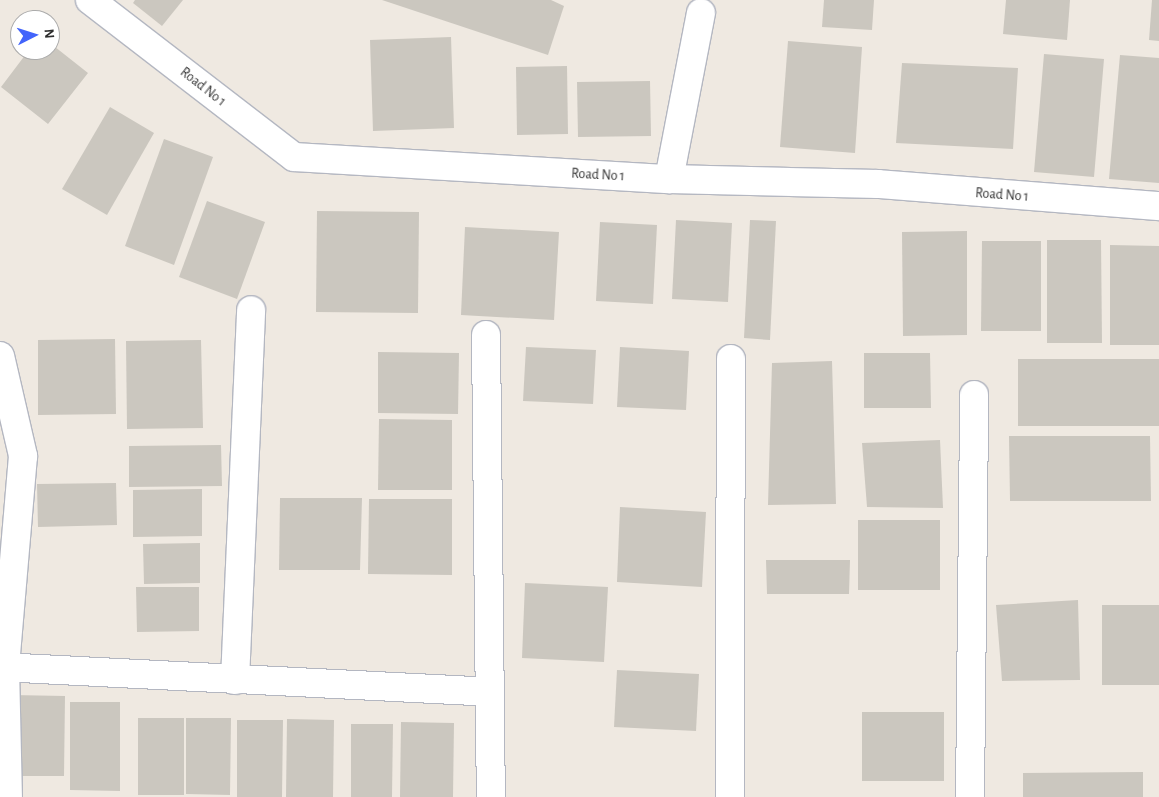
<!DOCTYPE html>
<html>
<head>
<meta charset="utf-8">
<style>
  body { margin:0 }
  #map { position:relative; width:1159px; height:797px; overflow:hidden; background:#efe9e1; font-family:"Alegreya Sans",sans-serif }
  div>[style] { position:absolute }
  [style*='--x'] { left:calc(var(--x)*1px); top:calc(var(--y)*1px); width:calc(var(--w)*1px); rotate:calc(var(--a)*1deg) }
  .building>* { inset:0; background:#cbc7bf }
  .roads { filter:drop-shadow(1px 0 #b4b7c1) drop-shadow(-1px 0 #b4b7c1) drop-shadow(0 1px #b4b7c1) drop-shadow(0 -1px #b4b7c1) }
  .minor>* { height:28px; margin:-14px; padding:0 14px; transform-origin:14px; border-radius:14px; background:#fff }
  span { translate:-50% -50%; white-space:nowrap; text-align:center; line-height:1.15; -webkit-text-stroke:4px #fff; paint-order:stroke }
  .street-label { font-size:14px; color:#2e2e2e }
  .north { position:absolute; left:10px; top:10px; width:50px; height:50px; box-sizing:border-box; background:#fff; border:1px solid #ababab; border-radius:50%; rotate:85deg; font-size:14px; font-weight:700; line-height:20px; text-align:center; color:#2e2e2e }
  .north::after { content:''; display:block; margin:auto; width:18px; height:22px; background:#4264fb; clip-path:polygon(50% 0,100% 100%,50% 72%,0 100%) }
</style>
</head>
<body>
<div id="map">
  <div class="building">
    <i style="clip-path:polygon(135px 0,183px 0,162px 26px,133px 3px)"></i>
    <i style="clip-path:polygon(382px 0,551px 0,564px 6px,548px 55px)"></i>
    <i style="clip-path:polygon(824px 0,874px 0,872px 30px,822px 27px)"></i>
    <i style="clip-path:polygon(1006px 0,1070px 0,1067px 40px,1003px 34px)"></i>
    <i style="clip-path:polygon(1152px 0,1159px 0,1159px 41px,1149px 40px)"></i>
    <i style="clip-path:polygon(451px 37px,454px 128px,373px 131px,370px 40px)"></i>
    <i style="clip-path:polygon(788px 41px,862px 47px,855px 153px,780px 147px)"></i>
    <i style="clip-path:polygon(50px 43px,88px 73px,48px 124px,1px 87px,29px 50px,50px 50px)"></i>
    <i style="clip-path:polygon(1044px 54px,1104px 59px,1094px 177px,1034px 172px)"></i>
    <i style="clip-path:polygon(1120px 55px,1159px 58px,1159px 183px,1109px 179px)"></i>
    <i style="clip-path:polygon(902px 63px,1018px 68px,1013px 149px,896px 143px)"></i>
    <i style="clip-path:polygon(567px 66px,568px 134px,517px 135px,516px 67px)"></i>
    <i style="clip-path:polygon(650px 81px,651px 136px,578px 137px,577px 82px)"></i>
    <i style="clip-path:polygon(110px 107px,154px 133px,107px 215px,62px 189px)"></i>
    <i style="clip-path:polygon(164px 139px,213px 157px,174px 265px,125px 246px)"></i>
    <i style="clip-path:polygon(207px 201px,265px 222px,237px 299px,179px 277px)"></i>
    <i style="clip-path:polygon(317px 211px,419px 212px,418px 313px,316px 312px)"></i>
    <i style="clip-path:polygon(676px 220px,732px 223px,728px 302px,672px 299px)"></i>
    <i style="clip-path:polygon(750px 220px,776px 221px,770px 340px,744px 338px)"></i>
    <i style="clip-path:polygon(600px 222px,657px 225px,653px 304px,596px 301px)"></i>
    <i style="clip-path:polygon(465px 227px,559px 232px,554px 320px,461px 315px)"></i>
    <i style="clip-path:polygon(967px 231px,967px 335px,903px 336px,902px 232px)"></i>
    <i style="clip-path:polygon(1047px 240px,1101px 240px,1102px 343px,1047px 343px)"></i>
    <i style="clip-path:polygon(982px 241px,1041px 241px,1041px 331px,981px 331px)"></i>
    <i style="clip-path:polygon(1110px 245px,1159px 246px,1159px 345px,1110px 345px)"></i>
    <i style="clip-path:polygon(115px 339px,116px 414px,38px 415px,38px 340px)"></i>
    <i style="clip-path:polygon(201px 340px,203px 428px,127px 429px,126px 341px)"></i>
    <i style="clip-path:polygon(526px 347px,596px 350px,593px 404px,523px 401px)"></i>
    <i style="clip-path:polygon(620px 347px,689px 351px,686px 410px,617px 407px)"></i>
    <i style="clip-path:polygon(378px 352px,459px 353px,458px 414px,378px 413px)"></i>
    <i style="clip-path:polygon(864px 353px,930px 353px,931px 408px,864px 408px)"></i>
    <i style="clip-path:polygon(1018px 359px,1159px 359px,1159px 426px,1018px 426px)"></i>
    <i style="clip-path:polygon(832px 361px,836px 504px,768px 505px,772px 363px)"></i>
    <i style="clip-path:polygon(379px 419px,452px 420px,452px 490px,378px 490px)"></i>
    <i style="clip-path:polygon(1009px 436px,1150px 436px,1151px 501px,1010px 501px)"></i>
    <i style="clip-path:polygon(940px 440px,943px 508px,867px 507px,862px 443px)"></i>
    <i style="clip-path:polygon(221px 445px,222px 486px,129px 487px,129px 446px)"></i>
    <i style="clip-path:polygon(116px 483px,117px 525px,38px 527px,37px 484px)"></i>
    <i style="clip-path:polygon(202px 489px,202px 536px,133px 537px,133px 490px)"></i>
    <i style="clip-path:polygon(280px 498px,362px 498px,360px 570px,279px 570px)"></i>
    <i style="clip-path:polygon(369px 499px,452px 499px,452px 575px,368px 574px)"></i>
    <i style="clip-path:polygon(620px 507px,706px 512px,702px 587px,617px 582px)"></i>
    <i style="clip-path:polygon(858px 520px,940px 520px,940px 590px,858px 590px)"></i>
    <i style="clip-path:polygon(200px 543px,200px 583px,144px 584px,143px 544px)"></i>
    <i style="clip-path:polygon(766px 560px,850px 560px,849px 594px,767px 594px)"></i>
    <i style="clip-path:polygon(525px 583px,608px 587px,604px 662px,522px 658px)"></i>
    <i style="clip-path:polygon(136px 587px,199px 587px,199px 631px,137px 632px)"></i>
    <i style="clip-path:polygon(1078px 600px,1080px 680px,1002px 681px,996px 605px)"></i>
    <i style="clip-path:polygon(1102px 605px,1159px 605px,1159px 685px,1102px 685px)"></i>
    <i style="clip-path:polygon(617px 670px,699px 674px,696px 731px,614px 727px)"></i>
    <i style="clip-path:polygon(12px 695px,65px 696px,64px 776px,11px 776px)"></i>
    <i style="clip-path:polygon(70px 702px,120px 702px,120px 791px,70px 790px)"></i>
    <i style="clip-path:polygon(862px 712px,944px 712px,944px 781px,862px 781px)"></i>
    <i style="clip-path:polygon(138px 718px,184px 718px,184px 795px,138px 795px)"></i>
    <i style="clip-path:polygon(186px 718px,231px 718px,230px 795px,186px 794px)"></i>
    <i style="clip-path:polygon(287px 719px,334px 720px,333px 797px,286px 797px)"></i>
    <i style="clip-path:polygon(237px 720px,283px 720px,282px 797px,237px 797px)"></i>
    <i style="clip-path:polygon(401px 722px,454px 723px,453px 797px,400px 797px)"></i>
    <i style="clip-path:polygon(351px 724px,393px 724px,392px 797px,351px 797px)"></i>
    <i style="clip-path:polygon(1143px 772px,1143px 797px,1023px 797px,1023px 773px)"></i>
  </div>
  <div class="roads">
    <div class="minor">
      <i style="--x:90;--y:0;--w:257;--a:37.6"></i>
      <i style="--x:294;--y:157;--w:376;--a:3.4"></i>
      <i style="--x:669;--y:179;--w:209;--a:1.4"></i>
      <i style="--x:878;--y:184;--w:282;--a:4.5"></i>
      <i style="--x:669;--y:179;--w:169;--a:-79.1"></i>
      <i style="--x:486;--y:335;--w:462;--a:89.4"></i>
      <i style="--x:0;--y:356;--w:103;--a:77"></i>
      <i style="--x:23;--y:456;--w:212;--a:94.9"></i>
      <i style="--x:5;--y:667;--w:130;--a:88.7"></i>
      <i style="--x:0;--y:667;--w:489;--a:2.9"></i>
      <i style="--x:235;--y:680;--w:370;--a:-87.5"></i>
      <i style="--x:730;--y:797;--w:438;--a:-89.9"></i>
      <i style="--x:970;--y:797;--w:402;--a:-89.4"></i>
    </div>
  </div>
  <div class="street-label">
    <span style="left:203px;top:87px;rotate:38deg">Road No 1</span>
    <span style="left:598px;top:175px;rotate:3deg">Road No 1</span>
    <span style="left:1002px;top:195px;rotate:4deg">Road No 1</span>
  </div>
  <div class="north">N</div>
</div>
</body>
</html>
